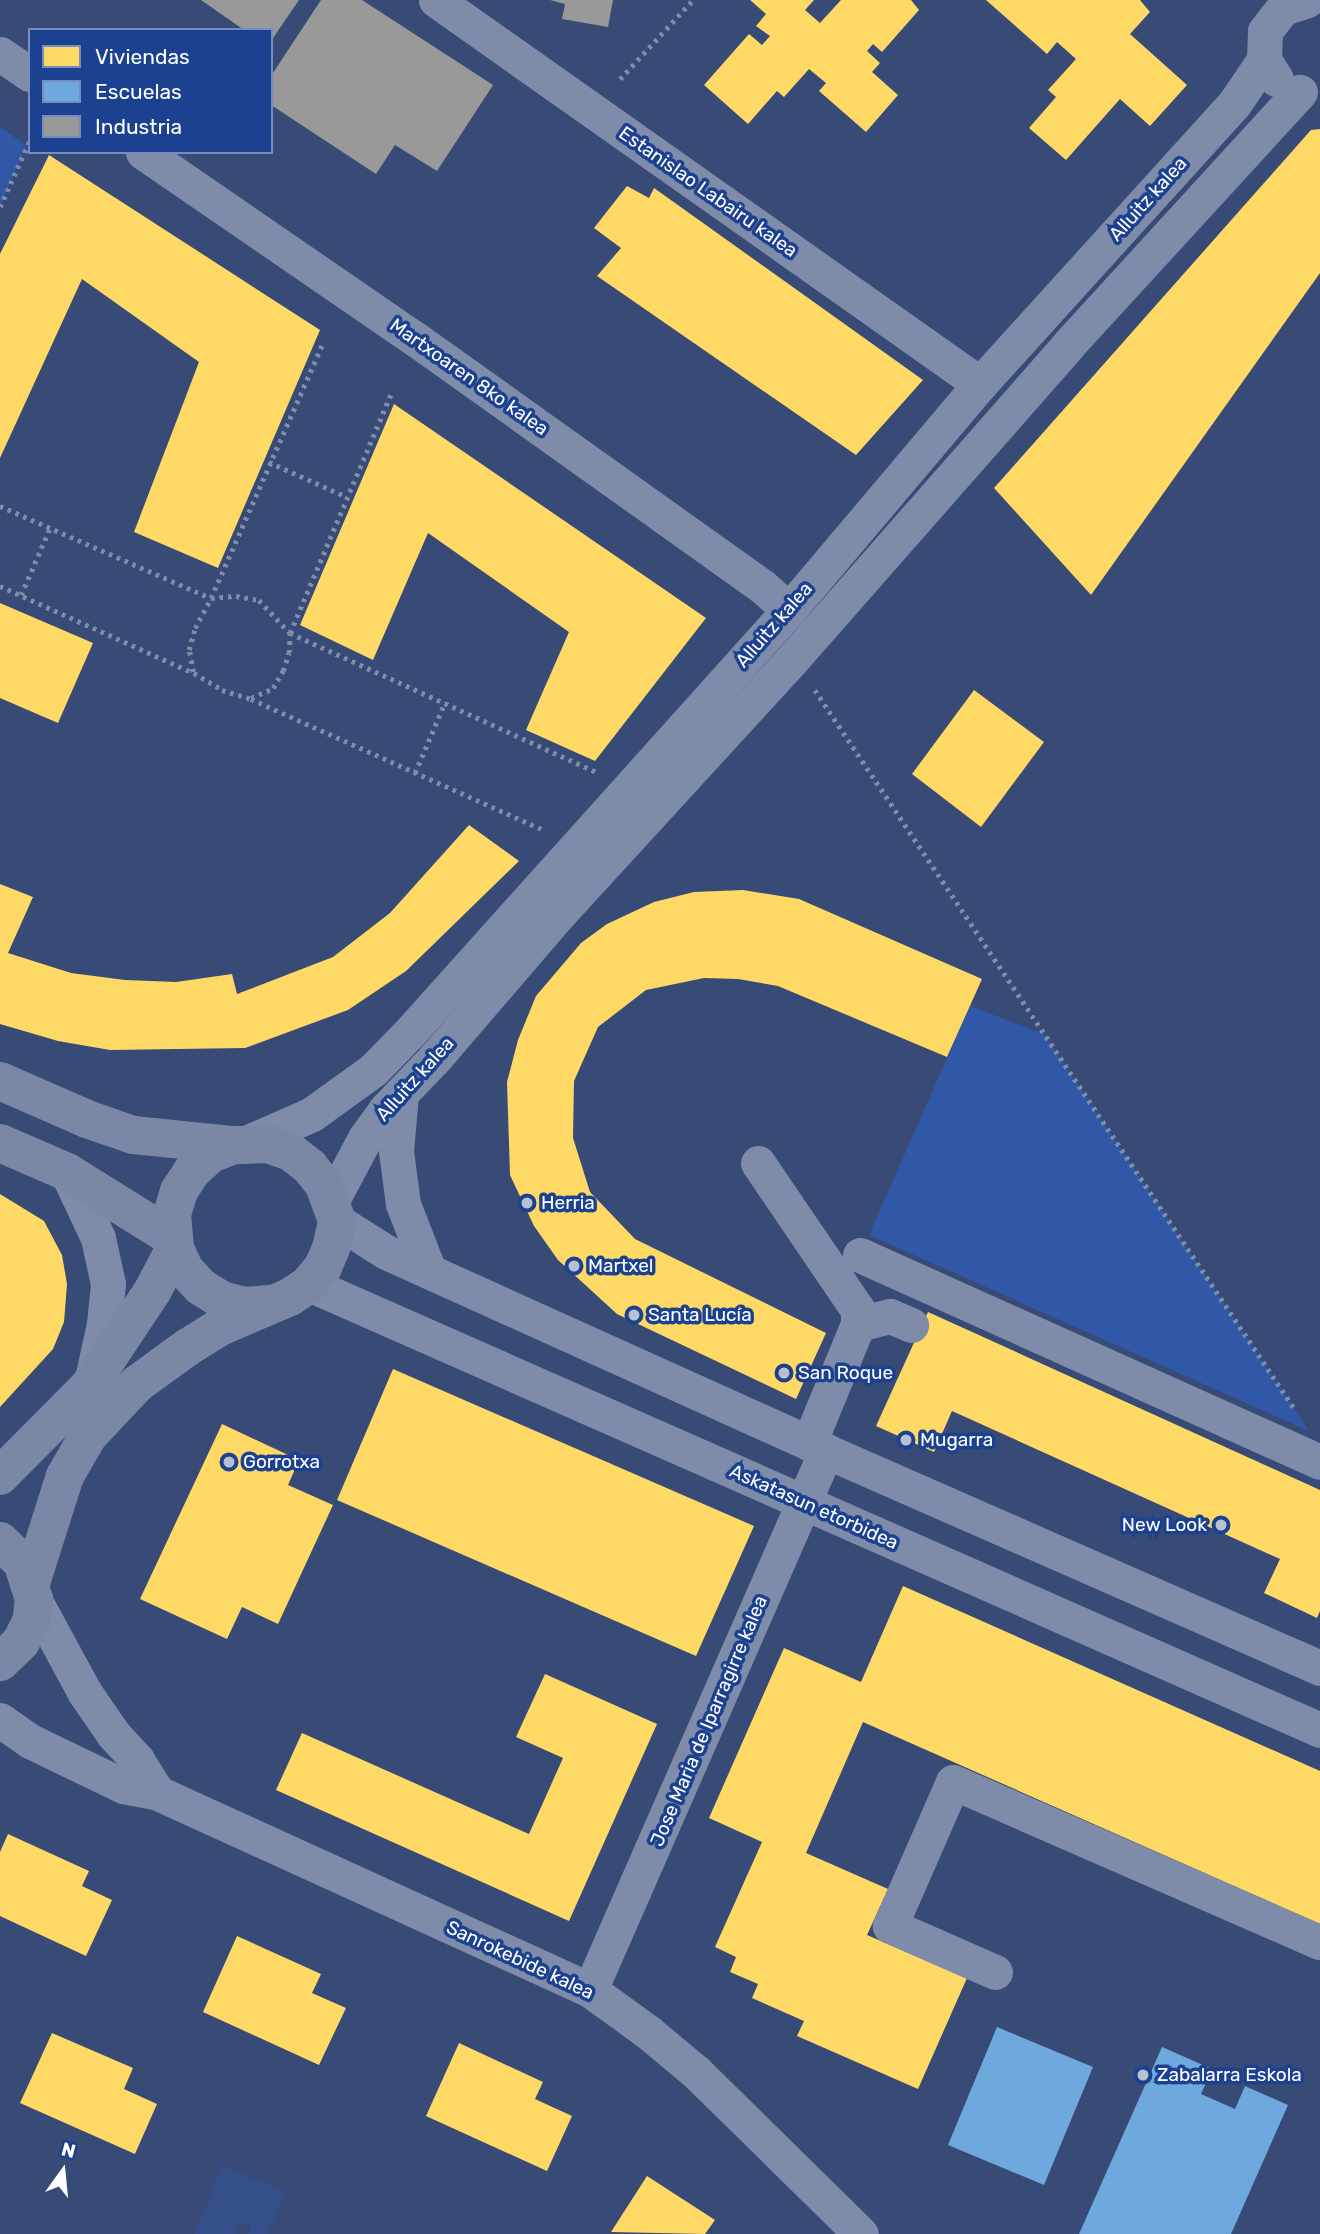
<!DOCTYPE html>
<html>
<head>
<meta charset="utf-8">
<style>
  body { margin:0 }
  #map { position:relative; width:1320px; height:2234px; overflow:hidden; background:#374b76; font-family:Rubik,sans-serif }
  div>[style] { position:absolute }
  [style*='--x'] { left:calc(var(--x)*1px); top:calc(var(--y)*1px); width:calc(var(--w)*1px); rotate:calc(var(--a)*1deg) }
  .green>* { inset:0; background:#3058a7 }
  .water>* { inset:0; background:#344f89 }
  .homes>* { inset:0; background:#ffd966 }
  .schools>* { inset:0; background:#6fa8dc }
  .industry>* { inset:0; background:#999 }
  .path>* { height:4.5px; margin-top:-2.25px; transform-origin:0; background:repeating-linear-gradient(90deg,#7e8ca9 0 3.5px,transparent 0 8.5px) }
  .street>* { height:35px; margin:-17.5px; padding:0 17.5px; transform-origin:17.5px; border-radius:17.5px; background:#7e8ca9 }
  .secondary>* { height:38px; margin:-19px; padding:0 19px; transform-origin:19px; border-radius:19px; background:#7a88a6 }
  .dots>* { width:19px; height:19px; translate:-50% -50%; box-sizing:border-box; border:4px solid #1c4191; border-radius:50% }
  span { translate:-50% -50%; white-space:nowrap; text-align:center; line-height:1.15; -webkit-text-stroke:7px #1c4191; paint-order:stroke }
  .street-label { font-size:19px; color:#fff }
  .poi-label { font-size:19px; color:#fff }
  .left { translate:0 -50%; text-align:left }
  .right { translate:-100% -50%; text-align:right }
  .legend { position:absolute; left:28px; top:28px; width:245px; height:126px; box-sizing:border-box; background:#1c4191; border:2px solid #778dbd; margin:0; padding:9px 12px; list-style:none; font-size:21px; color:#fff }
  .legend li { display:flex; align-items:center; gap:14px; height:35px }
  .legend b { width:35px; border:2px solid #778dbd }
  .north { position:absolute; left:28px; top:2136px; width:70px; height:70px; -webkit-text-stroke:5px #1c4191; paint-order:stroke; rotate:15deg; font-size:19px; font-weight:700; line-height:28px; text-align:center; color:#fff }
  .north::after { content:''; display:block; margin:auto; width:24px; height:32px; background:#fff; clip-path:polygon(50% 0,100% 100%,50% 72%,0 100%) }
</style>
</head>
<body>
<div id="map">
  <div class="green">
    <i style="clip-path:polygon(0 127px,27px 146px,0 207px)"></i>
    <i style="clip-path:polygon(970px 1006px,1044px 1034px,1309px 1431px,869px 1235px)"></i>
  </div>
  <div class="water">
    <i style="clip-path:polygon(223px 2165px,285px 2192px,268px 2234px,248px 2234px,251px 2226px,242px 2222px,236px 2234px,194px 2234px)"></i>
  </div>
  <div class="homes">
    <i style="clip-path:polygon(750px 0,814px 0,805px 10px,820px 23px,841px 0,911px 0,919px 10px,882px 52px,873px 44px,867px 51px,880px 63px,872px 72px,898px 95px,866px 132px,819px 91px,826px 83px,809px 69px,784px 97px,777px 91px,748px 124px,704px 85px,749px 34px,762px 45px,770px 36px,756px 26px,766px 14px)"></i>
    <i style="clip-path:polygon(986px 0,1140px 0,1150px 12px,1130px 34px,1187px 85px,1150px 126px,1120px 99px,1066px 160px,1029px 128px,1056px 97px,1048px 90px,1076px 59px,1057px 42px,1047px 54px)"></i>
    <i style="clip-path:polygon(1320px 129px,1320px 273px,1091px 595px,994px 488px,1311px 130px)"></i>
    <i style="clip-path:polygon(49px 155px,320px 330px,218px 568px,134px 532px,199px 362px,82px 279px,0 458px,0 254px)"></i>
    <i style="clip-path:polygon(627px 186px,649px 198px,654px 188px,923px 380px,856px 455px,597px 276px,621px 248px,594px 228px)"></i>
    <i style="clip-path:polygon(394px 404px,706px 618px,595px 761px,526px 730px,569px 632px,428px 533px,373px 660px,300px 625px)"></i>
    <i style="clip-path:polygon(0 603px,93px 643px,58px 723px,0 698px)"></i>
    <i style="clip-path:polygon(974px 690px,1044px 742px,981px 827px,912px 774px)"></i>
    <i style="clip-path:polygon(469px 825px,519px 861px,406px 971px,348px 1010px,245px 1048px,110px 1050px,58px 1041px,0 1024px,0 884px,33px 897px,8px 953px,71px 973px,125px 980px,176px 982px,232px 974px,237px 994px,333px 957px,390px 913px)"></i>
    <i style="clip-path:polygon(743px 890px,799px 899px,982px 979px,947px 1057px,778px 986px,738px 979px,704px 978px,646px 990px,598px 1027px,574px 1081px,573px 1138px,590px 1192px,635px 1239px,826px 1333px,796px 1399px,617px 1314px,558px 1260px,534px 1226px,510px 1175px,507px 1082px,518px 1040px,536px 996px,581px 943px,607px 924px,654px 902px,694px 892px)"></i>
    <i style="clip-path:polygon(0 1194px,44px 1221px,62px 1255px,67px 1284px,64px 1322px,53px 1349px,0 1407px)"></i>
    <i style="clip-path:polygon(928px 1312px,1320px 1490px,1320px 1611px,1317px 1618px,1264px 1593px,1280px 1559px,952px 1411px,934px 1452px,876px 1426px)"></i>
    <i style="clip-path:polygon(393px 1369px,754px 1526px,696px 1656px,337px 1500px)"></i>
    <i style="clip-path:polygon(222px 1424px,299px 1460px,288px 1485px,333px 1505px,278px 1624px,242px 1607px,227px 1639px,140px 1599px)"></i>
    <i style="clip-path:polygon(903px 1586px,1320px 1771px,1320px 1924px,863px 1722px,806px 1853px,888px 1889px,867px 1935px,967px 1978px,918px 2089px,797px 2036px,804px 2021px,752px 1998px,758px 1984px,730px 1972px,736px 1957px,715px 1947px,762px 1842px,709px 1818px,784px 1648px,861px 1682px)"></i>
    <i style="clip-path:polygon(545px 1674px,657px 1724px,569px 1921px,276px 1790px,302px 1733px,529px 1834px,563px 1758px,516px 1737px)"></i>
    <i style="clip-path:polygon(8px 1834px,89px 1871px,82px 1886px,112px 1900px,86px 1956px,0 1916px,0 1852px)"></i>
    <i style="clip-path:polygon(237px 1936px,321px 1974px,312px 1993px,346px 2008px,319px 2065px,203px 2012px)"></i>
    <i style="clip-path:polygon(52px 2033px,133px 2068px,124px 2089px,157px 2104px,135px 2154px,20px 2103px)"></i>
    <i style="clip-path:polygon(459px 2043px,543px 2082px,535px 2099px,572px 2116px,547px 2171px,426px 2116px)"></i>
    <i style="clip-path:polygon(647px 2176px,715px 2220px,705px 2234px,611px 2232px)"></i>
  </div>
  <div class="schools">
    <i style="clip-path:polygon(997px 2027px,1093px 2067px,1044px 2185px,948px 2145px)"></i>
    <i style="clip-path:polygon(1162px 2047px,1212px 2069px,1201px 2094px,1235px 2109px,1245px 2086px,1288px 2105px,1231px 2234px,1079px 2234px)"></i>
  </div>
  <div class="industry">
    <i style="clip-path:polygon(201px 0,299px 0,271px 41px,271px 30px,244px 30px)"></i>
    <i style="clip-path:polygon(321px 0,362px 0,493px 85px,437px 171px,395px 145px,376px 174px,271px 105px,271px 76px)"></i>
    <i style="clip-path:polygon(550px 0,613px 0,608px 27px,562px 19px,565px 4px)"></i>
  </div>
  <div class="path">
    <i style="--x:620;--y:79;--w:108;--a:-47.3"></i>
    <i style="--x:0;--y:207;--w:73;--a:-65.9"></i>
    <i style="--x:269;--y:462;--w:85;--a:24.2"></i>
    <i style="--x:0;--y:506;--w:230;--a:23.6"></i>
    <i style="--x:211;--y:598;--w:25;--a:-5"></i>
    <i style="--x:236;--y:596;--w:23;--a:10"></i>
    <i style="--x:259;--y:600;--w:45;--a:46.8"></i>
    <i style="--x:290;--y:633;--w:336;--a:24.4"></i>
    <i style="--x:0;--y:586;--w:213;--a:24.2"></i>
    <i style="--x:194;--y:673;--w:33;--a:31"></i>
    <i style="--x:222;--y:690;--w:30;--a:17"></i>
    <i style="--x:251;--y:699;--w:318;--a:24.1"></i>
    <i style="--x:21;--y:595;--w:73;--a:-66.6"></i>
    <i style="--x:193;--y:672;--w:22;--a:-100"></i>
    <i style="--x:189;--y:650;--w:23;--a:-75"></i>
    <i style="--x:195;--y:628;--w:34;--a:-62"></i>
    <i style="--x:211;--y:598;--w:276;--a:-66.3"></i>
    <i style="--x:815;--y:690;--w:863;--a:56.29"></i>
    <i style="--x:251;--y:698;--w:24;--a:-24"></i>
    <i style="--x:273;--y:688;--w:20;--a:-60"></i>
    <i style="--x:283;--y:671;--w:19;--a:-72"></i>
    <i style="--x:289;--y:653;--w:20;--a:-87"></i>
    <i style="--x:290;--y:633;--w:263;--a:-67.1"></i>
    <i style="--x:415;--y:773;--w:77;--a:-67.1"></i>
  </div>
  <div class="street">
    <i style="--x:436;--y:0;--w:666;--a:35.22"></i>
    <i style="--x:0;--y:54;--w:36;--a:34"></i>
    <i style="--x:1276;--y:79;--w:22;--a:-122"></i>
    <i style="--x:1264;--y:60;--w:29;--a:-88"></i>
    <i style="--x:1265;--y:31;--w:29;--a:-52"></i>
    <i style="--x:1283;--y:8;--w:25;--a:-18"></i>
    <i style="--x:143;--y:152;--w:329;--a:34.5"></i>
    <i style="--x:414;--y:338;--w:427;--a:35.5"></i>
    <i style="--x:762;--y:586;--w:36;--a:42"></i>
    <i style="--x:401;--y:1094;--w:57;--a:95"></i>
    <i style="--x:396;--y:1151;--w:53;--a:82.5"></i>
    <i style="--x:403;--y:1204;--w:72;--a:68.8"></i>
    <i style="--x:244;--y:1144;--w:74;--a:-23.8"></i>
    <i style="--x:312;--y:1114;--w:75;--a:-35.8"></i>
    <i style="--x:373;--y:1070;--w:54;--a:-45.7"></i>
    <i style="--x:411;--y:1031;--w:566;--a:-48.08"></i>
    <i style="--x:789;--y:610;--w:296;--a:-49.8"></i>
    <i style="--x:980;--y:384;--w:378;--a:-47.8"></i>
    <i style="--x:1234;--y:104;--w:53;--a:-55.7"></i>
    <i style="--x:758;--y:1163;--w:178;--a:55.8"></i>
    <i style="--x:858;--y:1310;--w:14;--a:90"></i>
    <i style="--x:858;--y:1324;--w:129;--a:112.4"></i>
    <i style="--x:67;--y:1172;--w:73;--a:64.8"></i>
    <i style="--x:98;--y:1238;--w:47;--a:77.7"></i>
    <i style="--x:108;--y:1284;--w:40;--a:95.7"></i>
    <i style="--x:104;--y:1324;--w:56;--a:102.3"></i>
    <i style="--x:331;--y:1202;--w:72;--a:-62"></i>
    <i style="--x:365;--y:1138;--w:37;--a:-54"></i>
    <i style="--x:387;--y:1108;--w:68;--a:-46.2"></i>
    <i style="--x:434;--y:1059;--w:189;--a:-49.3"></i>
    <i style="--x:557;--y:916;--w:343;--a:-47.5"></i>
    <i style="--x:789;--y:663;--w:424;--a:-48.7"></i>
    <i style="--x:1069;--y:344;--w:342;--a:-47.5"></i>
    <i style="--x:337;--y:1221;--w:58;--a:32.3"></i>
    <i style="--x:386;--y:1252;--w:483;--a:24.3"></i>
    <i style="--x:826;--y:1451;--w:540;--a:23.71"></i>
    <i style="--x:860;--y:1255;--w:504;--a:24.23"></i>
    <i style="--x:309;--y:1284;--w:1105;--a:23.8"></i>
    <i style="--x:858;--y:1324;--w:33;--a:-14"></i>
    <i style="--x:890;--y:1316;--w:23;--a:23"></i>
    <i style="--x:34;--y:1599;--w:107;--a:61.5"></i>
    <i style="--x:85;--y:1693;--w:51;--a:55.4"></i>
    <i style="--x:114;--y:1735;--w:34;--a:47"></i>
    <i style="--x:137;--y:1760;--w:39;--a:58"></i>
    <i style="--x:0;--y:1720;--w:37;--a:35"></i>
    <i style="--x:30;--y:1741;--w:103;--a:25.8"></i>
    <i style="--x:123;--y:1786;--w:36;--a:11"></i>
    <i style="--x:158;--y:1793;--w:475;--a:24.5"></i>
    <i style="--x:590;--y:1990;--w:72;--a:35.9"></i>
    <i style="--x:648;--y:2032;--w:62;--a:39.8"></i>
    <i style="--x:696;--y:2072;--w:231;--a:44.5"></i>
    <i style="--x:995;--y:1972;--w:115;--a:-156.3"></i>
    <i style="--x:890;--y:1926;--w:157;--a:-66.4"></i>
    <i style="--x:953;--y:1782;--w:400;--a:23.6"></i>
    <i style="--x:590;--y:1990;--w:588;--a:-66.35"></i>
  </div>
  <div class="secondary">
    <i style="--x:0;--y:1081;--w:95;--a:23.6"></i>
    <i style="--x:87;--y:1119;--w:49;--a:19.2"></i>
    <i style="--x:133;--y:1135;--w:101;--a:5.7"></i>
    <i style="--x:0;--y:1143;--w:73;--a:23.4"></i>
    <i style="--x:67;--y:1172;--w:125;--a:31.9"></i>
    <i style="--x:0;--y:1476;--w:128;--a:-45.3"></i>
    <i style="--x:90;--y:1385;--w:114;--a:-56.4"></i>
    <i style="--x:153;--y:1290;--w:47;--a:-62.4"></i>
    <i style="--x:0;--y:1541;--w:30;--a:44"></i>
    <i style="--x:22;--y:1562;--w:39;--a:72"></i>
    <i style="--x:34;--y:1599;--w:23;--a:97"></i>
    <i style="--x:31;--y:1622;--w:22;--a:117"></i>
    <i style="--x:21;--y:1642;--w:29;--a:136"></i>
    <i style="--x:31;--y:1583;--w:112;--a:-72.4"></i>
    <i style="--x:65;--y:1476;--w:46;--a:-60.1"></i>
    <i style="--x:88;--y:1436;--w:71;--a:-46.7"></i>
    <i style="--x:137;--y:1384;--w:63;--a:-36"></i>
    <i style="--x:188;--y:1347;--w:40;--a:-32"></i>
    <i style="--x:222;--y:1326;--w:74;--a:-23.1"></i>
    <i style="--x:290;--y:1297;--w:23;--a:-34"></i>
    <i style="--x:309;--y:1284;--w:22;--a:-51"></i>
    <i style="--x:323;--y:1267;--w:21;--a:-67"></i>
    <i style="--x:331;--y:1248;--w:28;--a:-77"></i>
    <i style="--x:337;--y:1221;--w:38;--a:-110"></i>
    <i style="--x:324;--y:1185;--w:23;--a:-128"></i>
    <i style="--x:310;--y:1167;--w:24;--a:-142"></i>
    <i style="--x:291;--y:1152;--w:24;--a:-161"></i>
    <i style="--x:268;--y:1144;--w:34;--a:178"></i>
    <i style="--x:234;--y:1145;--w:25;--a:159"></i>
    <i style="--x:211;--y:1154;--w:25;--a:138"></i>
    <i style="--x:192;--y:1171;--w:24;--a:123"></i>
    <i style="--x:179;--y:1191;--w:24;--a:107"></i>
    <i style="--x:172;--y:1214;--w:34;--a:85"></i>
    <i style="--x:175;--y:1248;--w:24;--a:66"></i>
    <i style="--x:185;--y:1270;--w:23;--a:47"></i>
    <i style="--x:201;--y:1287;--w:25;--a:32"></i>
    <i style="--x:222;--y:1300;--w:24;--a:15"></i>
    <i style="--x:245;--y:1306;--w:24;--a:-5"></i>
  </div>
  <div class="dots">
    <i style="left:527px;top:1203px;background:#b9c0cf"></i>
    <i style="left:574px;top:1266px;background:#b9c0cf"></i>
    <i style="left:634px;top:1315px;background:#b9c0cf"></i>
    <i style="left:784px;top:1373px;background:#b9c0cf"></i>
    <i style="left:906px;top:1440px;background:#b9c0cf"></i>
    <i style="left:229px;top:1462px;background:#b9c0cf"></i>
    <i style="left:1221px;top:1525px;background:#b9c0cf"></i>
    <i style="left:1143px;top:2075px;background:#b9c0cf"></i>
  </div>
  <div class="street-label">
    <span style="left:708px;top:192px;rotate:35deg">Estanislao Labairu kalea</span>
    <span style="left:1148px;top:199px;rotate:-48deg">Alluitz kalea</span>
    <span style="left:469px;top:377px;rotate:35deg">Martxoaren 8ko kalea</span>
    <span style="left:774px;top:625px;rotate:-49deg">Alluitz kalea</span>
    <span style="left:415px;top:1079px;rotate:-48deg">Alluitz kalea</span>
    <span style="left:814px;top:1507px;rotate:24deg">Askatasun etorbidea</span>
    <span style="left:709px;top:1721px;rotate:-67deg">Jose Maria de Iparragirre kalea</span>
    <span style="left:520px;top:1960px;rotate:25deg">Sanrokebide kalea</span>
  </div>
  <div class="poi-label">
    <span class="left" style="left:541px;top:1203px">Herria</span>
    <span class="left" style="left:588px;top:1266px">Martxel</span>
    <span class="left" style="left:648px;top:1315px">Santa Lucía</span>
    <span class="left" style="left:798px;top:1373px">San Roque</span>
    <span class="left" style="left:920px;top:1440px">Mugarra</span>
    <span class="left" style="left:243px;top:1462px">Gorrotxa</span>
    <span class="right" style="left:1207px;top:1525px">New Look</span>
    <span class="left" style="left:1157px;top:2075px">Zabalarra Eskola</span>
  </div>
  <ul class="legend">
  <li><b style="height:19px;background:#ffd966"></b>Viviendas</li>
  <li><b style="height:19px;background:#6fa8dc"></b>Escuelas</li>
  <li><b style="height:19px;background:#999"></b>Industria</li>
  </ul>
  <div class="north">N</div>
</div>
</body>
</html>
